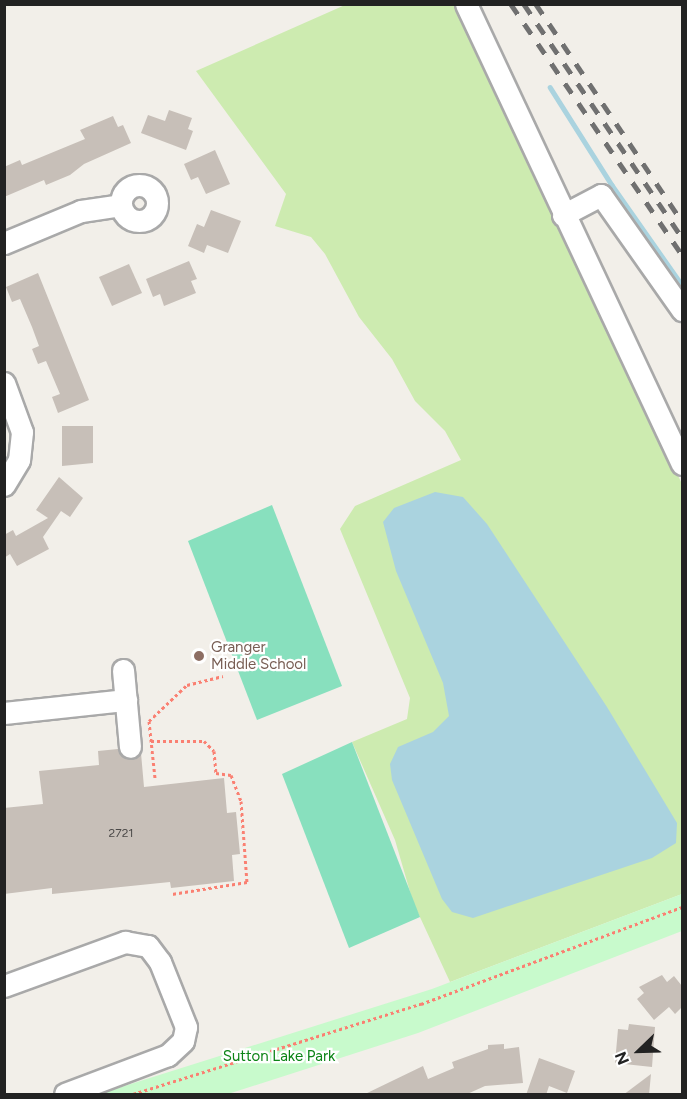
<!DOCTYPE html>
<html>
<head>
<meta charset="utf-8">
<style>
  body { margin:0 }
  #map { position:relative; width:687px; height:1099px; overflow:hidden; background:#f2efe9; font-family:Figtree,sans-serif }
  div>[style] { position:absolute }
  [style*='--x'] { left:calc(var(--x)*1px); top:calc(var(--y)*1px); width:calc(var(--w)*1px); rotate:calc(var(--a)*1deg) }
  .grass>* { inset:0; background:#cdebb0 }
  .park>* { inset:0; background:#c8facc }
  .pitch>* { inset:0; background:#88e0be }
  .water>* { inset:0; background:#aad3df }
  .stream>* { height:4.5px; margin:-2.25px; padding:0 2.25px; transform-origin:2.25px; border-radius:2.25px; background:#aad3df }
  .building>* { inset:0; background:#c7bfb8 }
  .path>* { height:3px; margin-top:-1.5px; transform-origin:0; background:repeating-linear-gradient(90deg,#fa8072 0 3px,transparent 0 6px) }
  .roads { filter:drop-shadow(2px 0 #a9a9a9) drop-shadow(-2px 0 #a9a9a9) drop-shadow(0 2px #a9a9a9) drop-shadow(0 -2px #a9a9a9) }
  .minor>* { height:21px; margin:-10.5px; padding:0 10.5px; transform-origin:10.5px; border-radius:10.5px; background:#fff }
  .minor>.ring { margin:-10.5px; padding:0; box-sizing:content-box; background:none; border:21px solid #fff; border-radius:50% }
  .rail>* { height:4.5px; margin-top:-2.25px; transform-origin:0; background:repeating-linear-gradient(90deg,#707070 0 12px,transparent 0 24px) }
  .dots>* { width:16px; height:16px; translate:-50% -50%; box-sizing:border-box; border:3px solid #fff; border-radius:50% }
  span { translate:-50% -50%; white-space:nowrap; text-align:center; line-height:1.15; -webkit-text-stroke:4.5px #fff; paint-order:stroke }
  .number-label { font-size:12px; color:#4b4948 }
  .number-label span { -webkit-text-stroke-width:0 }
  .education-label { font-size:15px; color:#785e54 }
  .left { translate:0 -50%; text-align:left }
  .park-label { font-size:15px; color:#0c8416 }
  .frame { position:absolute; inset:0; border:6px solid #222; pointer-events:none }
  .north { position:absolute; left:609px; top:1021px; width:60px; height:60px; -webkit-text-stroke:4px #fff; paint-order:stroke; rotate:247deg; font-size:16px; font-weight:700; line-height:24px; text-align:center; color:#222 }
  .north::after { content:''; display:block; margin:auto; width:21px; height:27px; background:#222; clip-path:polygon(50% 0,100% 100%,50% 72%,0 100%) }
</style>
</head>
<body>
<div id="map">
  <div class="grass">
    <i style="clip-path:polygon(345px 5px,455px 5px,682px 484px,682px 894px,450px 982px,413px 902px,395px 840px,352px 742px,407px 719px,410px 698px,340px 529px,355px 506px,461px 460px,445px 431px,415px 401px,392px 359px,359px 317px,325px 254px,311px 237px,275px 226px,286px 194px,196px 71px)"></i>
  </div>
  <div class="park">
    <i style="clip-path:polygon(682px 894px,682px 931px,418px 1033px,228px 1094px,99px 1094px,432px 989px)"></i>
  </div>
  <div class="pitch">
    <i style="clip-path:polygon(272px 505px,342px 686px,257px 720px,188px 541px)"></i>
    <i style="clip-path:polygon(352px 742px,420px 917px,349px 948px,282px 774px)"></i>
  </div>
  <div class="water">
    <i style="clip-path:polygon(435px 492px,463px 497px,487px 524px,607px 707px,677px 823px,676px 843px,652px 858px,473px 918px,452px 912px,442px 899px,392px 780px,390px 764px,398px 747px,433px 732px,449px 716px,443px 683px,396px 571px,383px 522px,394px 508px)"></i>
  </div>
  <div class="stream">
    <i style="--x:550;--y:87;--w:116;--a:57.7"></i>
    <i style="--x:612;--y:185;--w:122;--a:55"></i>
  </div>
  <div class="building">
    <i style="clip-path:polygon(169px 110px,192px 118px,188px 129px,193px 131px,186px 150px,141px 133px,148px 115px,165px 121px)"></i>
    <i style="clip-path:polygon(113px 116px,118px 127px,123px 125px,131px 143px,84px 164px,70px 175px,46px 185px,44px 180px,4px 197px,4px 167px,20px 160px,22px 165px,85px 139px,80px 130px)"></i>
    <i style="clip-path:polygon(215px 150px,230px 184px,206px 194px,198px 177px,191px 180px,184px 164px)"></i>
    <i style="clip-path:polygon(211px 210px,241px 221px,228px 253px,207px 245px,204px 253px,188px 246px,197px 224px,204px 227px)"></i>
    <i style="clip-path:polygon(189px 261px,197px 279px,191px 281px,196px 293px,164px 306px,160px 294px,153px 297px,146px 279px)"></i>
    <i style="clip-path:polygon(129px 264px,142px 293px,112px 306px,99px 277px)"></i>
    <i style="clip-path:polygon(38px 273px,89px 400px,58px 413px,52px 397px,60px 394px,46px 361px,38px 364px,32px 349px,39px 346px,32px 327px,20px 299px,12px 302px,6px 287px)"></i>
    <i style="clip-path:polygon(62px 426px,93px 426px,93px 463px,62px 466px)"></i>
    <i style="clip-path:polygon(59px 477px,83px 498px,70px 517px,61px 511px,43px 537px,49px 549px,17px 566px,10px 554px,4px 558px,4px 535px,13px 530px,16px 536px,48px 518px,36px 510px)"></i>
    <i style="clip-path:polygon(118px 749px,131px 760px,141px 753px,144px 787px,224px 778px,227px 813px,236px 812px,240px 854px,232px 855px,234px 881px,171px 888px,170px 882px,52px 894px,52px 888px,4px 894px,4px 808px,43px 804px,39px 771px,99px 765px,98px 751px)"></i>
    <i style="clip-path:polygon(662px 975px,667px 982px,674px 976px,682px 986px,682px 1007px,675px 1014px,669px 1007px,654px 1020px,637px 999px,644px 993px,639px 987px)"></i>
    <i style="clip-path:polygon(629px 1024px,655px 1027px,652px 1067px,615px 1063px,618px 1029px,628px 1030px)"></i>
    <i style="clip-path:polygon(504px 1044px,504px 1049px,519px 1047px,523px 1083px,485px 1086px,465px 1095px,363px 1095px,423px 1066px,428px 1079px,454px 1068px,452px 1062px,488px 1049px,488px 1045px)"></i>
    <i style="clip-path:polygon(539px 1058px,575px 1071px,567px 1093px,549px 1086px,546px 1095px,526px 1095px)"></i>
    <i style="clip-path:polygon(651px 1074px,649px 1095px,623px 1095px)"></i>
  </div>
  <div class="path">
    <i style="--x:149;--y:721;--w:52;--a:-43.5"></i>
    <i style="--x:187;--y:685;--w:37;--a:-14"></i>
    <i style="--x:149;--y:721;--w:57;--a:84"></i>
    <i style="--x:151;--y:741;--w:53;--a:0"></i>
    <i style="--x:204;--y:741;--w:14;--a:45"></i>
    <i style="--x:214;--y:751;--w:22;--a:85"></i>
    <i style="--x:216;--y:773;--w:15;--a:8"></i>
    <i style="--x:231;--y:775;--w:28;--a:69"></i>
    <i style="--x:241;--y:801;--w:81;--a:85.8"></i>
    <i style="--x:247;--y:882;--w:76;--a:170.9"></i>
    <i style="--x:133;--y:1094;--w:302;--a:-17.4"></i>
    <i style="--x:421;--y:1004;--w:278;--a:-20.4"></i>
  </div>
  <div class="roads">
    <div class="minor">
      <i style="--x:466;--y:4;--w:508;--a:64.85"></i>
      <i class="ring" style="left:121px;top:185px;width:15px;height:15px"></i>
      <i style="--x:563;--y:215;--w:43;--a:-27.8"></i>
      <i style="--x:601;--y:195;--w:141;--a:54.8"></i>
      <i style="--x:4;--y:243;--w:83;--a:-22.6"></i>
      <i style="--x:81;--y:211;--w:40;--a:-8.5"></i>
      <i style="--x:4;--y:383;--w:52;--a:69.8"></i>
      <i style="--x:22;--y:432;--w:28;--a:96"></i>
      <i style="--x:19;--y:460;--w:29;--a:121"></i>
      <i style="--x:123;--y:670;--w:77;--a:84.8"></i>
      <i style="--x:4;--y:713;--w:123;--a:-6.1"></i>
      <i style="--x:4;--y:986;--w:129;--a:-20"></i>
      <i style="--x:125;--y:942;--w:23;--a:10"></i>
      <i style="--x:148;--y:946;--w:20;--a:53"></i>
      <i style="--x:160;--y:962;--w:70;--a:68.2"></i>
      <i style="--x:186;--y:1027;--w:14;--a:102"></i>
      <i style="--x:183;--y:1041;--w:21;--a:137"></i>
      <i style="--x:168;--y:1055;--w:110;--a:159.3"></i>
    </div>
  </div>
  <div class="rail">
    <i style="--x:511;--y:4;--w:304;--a:55.7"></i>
    <i style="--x:524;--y:4;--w:282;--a:55.9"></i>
    <i style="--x:536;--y:4;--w:262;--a:56.1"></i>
  </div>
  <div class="dots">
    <i style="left:199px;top:656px;background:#8d6e63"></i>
  </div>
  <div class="number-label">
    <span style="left:121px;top:834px">2721</span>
  </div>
  <div class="education-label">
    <span class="left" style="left:211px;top:656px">Granger<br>Middle School</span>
  </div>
  <div class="park-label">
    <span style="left:279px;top:1057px">Sutton Lake Park</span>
  </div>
  <div class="frame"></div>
  <div class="north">N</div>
</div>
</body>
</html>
